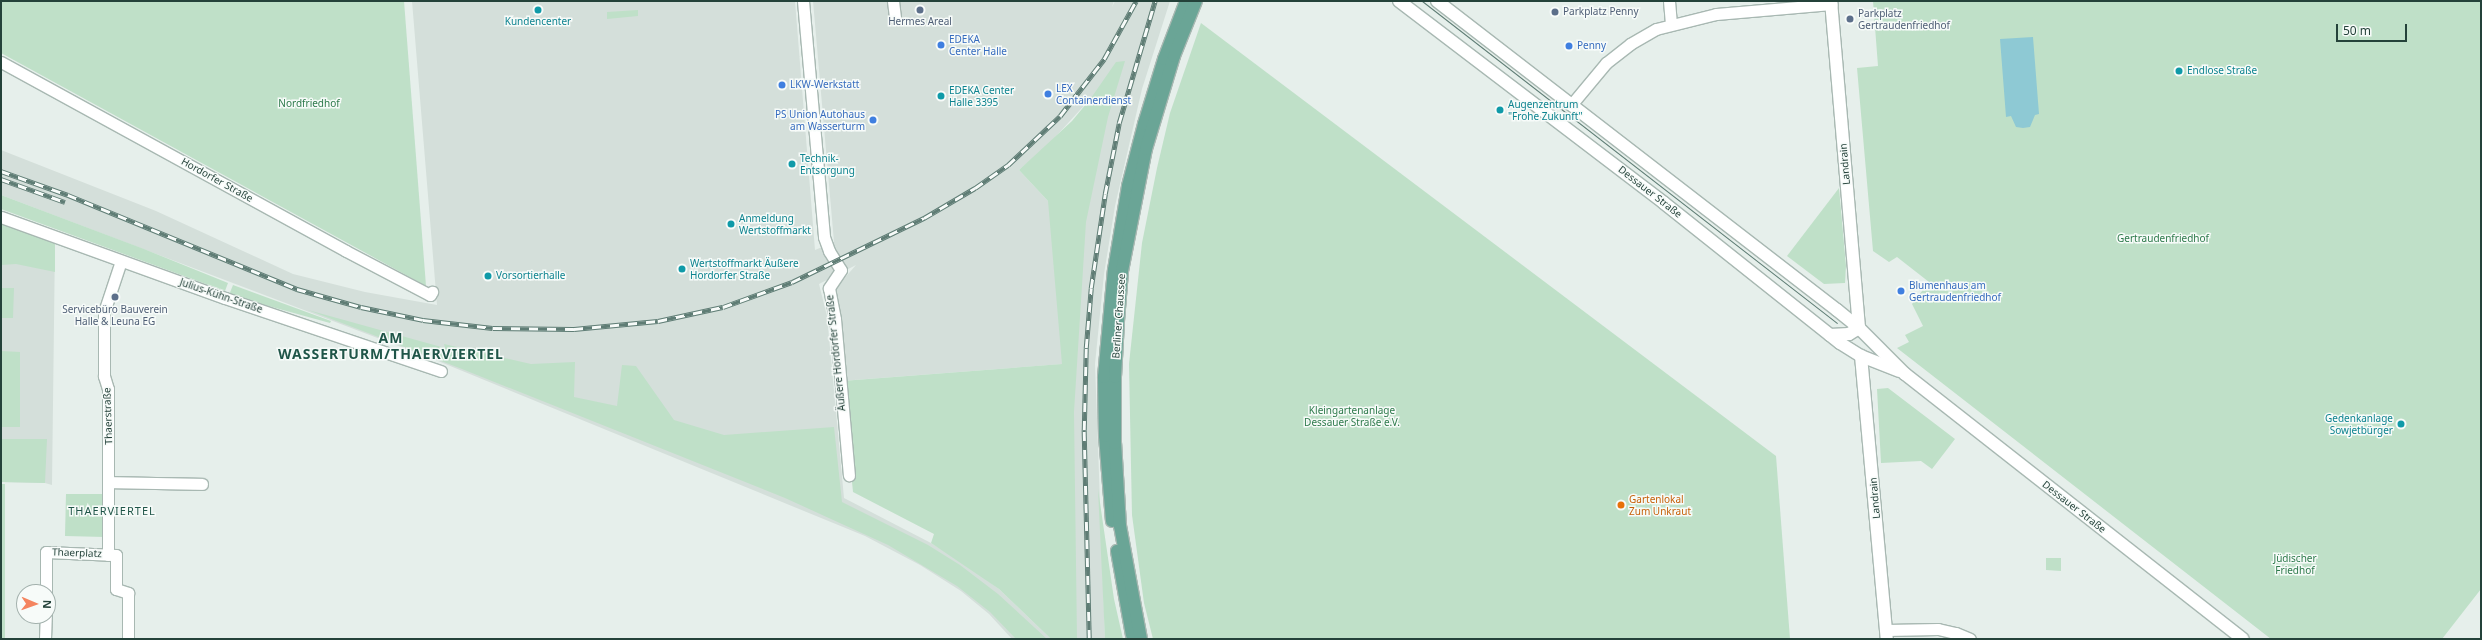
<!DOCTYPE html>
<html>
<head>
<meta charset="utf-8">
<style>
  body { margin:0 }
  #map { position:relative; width:2482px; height:640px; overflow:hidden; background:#e6efeb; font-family:"Noto Sans",sans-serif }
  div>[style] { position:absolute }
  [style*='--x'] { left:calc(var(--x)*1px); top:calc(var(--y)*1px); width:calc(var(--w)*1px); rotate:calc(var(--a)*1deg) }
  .built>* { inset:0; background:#d4dfda }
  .green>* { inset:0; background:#bfe0c8 }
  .water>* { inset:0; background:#8ec9d4 }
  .roads { filter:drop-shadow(1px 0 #a8b8b2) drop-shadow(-1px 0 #a8b8b2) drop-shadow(0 1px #a8b8b2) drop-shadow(0 -1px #a8b8b2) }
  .minor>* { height:11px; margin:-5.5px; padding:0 5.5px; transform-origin:5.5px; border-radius:5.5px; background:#fff }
  .tertiary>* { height:12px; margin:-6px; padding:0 6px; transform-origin:6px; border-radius:6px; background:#fff }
  .secondary>* { height:12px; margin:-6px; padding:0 6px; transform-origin:6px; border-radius:6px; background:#fff }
  .primary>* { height:12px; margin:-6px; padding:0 6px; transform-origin:6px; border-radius:6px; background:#6aa596 }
  .tram>* { height:1px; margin:-0.5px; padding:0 0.5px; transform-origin:0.5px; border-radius:0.5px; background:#5f7d75 }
  .rail>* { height:4.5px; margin-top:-2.25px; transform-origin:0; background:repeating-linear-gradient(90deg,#f7fbf9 0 9px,#5f7d75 0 18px); box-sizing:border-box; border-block:1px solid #5f7d75 }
  .dots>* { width:11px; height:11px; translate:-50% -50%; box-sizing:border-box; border:2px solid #f7fbf9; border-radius:50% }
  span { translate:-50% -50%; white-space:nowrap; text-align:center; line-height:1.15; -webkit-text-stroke:3px #f7fbf9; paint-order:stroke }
  .service-label { font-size:10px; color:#4e5e75 }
  .left { translate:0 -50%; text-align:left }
  .culture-label { font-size:10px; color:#0d838f }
  .right { translate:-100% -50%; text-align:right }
  .shop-label { font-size:10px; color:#366cbe }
  .park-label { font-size:10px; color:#2d7a4b }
  .street-label { font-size:10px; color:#24423a }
  .food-label { font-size:10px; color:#c56008 }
  .neighbourhood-label { font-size:11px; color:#1f5548; letter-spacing:1px }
  .district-label { font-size:14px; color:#1f5548; font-weight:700; letter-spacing:1px }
  .frame { position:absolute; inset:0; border:2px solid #24423a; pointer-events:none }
  .north { position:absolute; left:16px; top:584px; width:40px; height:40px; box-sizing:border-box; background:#f7fbf9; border:1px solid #a3b1ad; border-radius:50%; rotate:92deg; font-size:11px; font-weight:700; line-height:16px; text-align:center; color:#24423a }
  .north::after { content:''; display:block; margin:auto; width:14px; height:18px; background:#f4845f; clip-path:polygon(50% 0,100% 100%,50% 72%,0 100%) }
  .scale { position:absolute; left:2336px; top:24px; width:71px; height:18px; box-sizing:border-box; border:2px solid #24423a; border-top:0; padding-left:5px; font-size:12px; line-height:14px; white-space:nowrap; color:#24423a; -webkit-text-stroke:3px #f7fbf9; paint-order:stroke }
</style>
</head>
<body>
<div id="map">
  <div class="built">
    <i style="clip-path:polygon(evenodd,412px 1px,795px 1px,815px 250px,834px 242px,813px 1px,889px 1px,891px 25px,902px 24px,900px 1px,1114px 1px,1112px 7px,1115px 1px,1170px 1px,1142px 89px,1115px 206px,1104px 274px,1095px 364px,1105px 639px,1072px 639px,1063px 364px,841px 381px,835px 289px,856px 265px,819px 284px,827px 316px,844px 498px,931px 543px,966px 565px,999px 589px,1051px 639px,1012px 639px,989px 614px,961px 591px,920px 565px,865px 536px,438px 361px,1px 195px,1px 150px,156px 211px,293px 274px,365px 292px,437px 305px,412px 1px,1091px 98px,1048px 201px,1019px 170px,1046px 147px,1091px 98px)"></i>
    <i style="clip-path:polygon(1px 224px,55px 242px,52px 485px,45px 483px,1px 482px)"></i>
  </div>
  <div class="green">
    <i style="clip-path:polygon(1px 1px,404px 1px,426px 286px,1px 53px)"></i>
    <i style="clip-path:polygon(1873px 1px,2481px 1px,2481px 589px,2442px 639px,2271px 639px,1897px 348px,1909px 342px,1905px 335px,1923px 326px,1912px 304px,1929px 282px,1897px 257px,1889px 262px,1873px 251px,1857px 68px,1878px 66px)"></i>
    <i style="clip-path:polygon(638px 10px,638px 16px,607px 19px,607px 12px)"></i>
    <i style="clip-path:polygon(1201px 23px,1776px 456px,1790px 639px,1153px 639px,1144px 603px,1132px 515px,1129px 364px,1142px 243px,1157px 168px,1170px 113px)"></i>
    <i style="clip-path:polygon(1125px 61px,1108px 117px,1086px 222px,1074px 412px,1077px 639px,1051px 639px,999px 589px,931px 543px,934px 534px,853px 492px,842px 381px,1062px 364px,1048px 201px,1019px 170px,1072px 121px,1091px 98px,1116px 62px)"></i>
    <i style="clip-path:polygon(1839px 188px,1846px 266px,1845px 283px,1824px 284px,1787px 256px)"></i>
    <i style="clip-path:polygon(1px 195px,144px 249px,228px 283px,225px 291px,1px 209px)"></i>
    <i style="clip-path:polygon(1px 224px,55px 242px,55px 272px,16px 264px,1px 265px)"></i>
    <i style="clip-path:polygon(233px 285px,331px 321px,330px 323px,229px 295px)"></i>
    <i style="clip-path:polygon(1px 288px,14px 288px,13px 318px,1px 318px)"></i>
    <i style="clip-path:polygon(308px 310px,445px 348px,444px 344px,531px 364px,575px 362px,574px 397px,617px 406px,622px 365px,636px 366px,674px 420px,724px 435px,834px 427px,842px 502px,928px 545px,960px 565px,998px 594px,1047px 639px,1016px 639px,990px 612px,957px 586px,888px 545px,785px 498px,462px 369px)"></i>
    <i style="clip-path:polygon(1px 351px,20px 352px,20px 427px,1px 427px)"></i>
    <i style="clip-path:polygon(1888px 388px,1955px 439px,1932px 469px,1921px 461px,1881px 463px,1877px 389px)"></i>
    <i style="clip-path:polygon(1px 439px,47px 439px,45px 483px,1px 482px)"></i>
    <i style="clip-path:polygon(1px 484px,5px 484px,5px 639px,1px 639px)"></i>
    <i style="clip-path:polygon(1098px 489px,1114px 599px,1123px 639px,1105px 639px)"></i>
    <i style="clip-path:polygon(66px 494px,106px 494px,105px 537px,65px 536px)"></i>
    <i style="clip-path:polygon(2046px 558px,2061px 558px,2061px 571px,2046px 570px)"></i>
  </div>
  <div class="water">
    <i style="clip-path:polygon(2033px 37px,2039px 114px,2035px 115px,2030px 127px,2023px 128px,2016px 127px,2011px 116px,2006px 117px,2000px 39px)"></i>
  </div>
  <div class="roads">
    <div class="minor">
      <i style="--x:803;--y:1;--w:237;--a:84.9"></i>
      <i style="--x:824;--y:237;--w:15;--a:70"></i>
      <i style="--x:829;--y:251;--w:22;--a:58"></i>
      <i style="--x:841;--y:270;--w:22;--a:124"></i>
      <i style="--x:829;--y:288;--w:32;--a:79"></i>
      <i style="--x:835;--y:319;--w:157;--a:84.9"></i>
      <i style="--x:893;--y:1;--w:17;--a:83"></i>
      <i style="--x:1669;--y:1;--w:23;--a:85"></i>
      <i style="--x:1;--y:62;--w:393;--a:28.7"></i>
      <i style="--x:346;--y:251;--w:95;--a:27.6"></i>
      <i style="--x:430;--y:295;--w:4;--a:-56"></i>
      <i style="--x:1571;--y:105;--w:55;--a:-50.2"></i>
      <i style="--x:1606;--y:63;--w:31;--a:-38"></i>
      <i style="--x:1630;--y:44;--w:30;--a:-30"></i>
      <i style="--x:1656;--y:29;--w:62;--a:-14"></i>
      <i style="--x:1716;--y:14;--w:116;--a:-4.9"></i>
      <i style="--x:1;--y:217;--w:238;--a:19.9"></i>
      <i style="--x:225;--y:298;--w:228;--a:18.7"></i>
      <i style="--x:109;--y:482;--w:93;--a:1.2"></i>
      <i style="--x:108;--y:555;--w:166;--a:-90"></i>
      <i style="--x:108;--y:389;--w:14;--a:-107"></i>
      <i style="--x:104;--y:376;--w:64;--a:-90"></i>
      <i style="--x:104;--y:312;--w:54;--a:-71.6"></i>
      <i style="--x:46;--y:592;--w:40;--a:-90"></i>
      <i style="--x:46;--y:552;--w:70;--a:2.5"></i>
      <i style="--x:116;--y:555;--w:34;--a:90"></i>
      <i style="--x:116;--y:589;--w:13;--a:18"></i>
      <i style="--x:128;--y:593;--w:46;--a:90"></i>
      <i style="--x:1886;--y:630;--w:52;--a:-1.1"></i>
      <i style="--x:1938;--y:629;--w:18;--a:13"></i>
      <i style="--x:1956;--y:633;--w:15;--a:23"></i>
      <i style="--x:45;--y:639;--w:23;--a:-88"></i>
    </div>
    <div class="tertiary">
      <i style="--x:1831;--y:1;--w:328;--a:85.1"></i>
      <i style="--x:1861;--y:356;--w:284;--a:84.8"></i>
    </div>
    <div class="secondary">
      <i style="--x:1399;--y:1;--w:333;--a:37.3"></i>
      <i style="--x:1664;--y:203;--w:225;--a:38.5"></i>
      <i style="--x:1840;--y:343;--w:25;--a:32"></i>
      <i style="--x:1861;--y:356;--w:41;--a:21.5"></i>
      <i style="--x:1437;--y:1;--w:505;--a:37.69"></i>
      <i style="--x:1837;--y:310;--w:28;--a:39"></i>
      <i style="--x:1859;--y:328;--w:65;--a:45"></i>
      <i style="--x:1905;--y:374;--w:429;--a:38.1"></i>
      <i style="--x:1830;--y:335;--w:19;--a:-3"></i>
      <i style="--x:1849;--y:334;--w:12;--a:-31"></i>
    </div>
    <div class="primary">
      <i style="--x:1112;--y:521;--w:85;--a:-94.7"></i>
      <i style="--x:1105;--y:436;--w:59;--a:-91"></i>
      <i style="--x:1104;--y:377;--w:107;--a:-84.7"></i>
      <i style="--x:1114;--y:270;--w:85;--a:-80.5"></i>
      <i style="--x:1128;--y:186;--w:64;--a:-75.5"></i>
      <i style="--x:1144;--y:124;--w:68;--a:-72.9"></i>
      <i style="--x:1164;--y:59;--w:62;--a:-69.2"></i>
      <i style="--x:1117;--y:551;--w:85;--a:79.9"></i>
      <i style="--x:1141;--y:639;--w:115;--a:-100.5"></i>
      <i style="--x:1120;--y:526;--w:83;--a:-93.4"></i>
      <i style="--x:1115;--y:443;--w:66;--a:-90"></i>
      <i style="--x:1115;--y:377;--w:56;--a:-86.9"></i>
      <i style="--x:1118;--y:321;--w:50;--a:-85.4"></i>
      <i style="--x:1122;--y:271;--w:124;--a:-78.9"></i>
      <i style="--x:1146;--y:149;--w:97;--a:-73.2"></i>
      <i style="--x:1174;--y:56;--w:59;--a:-68.2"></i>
    </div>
  </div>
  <div class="tram">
    <i style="--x:1422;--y:1;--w:525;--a:37.81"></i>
  </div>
  <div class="rail">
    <i style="--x:1;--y:171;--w:71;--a:19.7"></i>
    <i style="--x:68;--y:195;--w:248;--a:22.3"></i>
    <i style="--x:297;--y:289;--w:66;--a:15.7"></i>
    <i style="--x:361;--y:307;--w:63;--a:11.8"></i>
    <i style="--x:423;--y:320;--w:70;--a:6.5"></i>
    <i style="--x:493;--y:328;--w:81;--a:0.7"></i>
    <i style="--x:574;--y:329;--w:84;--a:-5.4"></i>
    <i style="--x:658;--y:321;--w:66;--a:-12.2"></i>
    <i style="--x:723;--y:307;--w:73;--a:-19.9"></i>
    <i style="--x:792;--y:282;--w:147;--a:-25.9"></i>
    <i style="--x:924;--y:218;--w:59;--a:-30.5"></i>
    <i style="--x:975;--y:188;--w:40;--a:-34.9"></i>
    <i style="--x:1008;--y:165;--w:71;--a:-43.3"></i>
    <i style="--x:1060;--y:116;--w:72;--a:-52.3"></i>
    <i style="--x:1104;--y:59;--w:66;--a:-61.1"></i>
    <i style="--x:1;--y:179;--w:68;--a:19.8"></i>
    <i style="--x:1089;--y:639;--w:209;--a:-91.4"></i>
    <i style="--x:1084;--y:430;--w:82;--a:-88.6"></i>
    <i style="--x:1086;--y:348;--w:60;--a:-85.2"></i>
    <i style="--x:1091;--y:288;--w:95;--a:-81.5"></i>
    <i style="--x:1105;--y:194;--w:72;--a:-78.8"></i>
    <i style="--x:1119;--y:123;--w:127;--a:-73.6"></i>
  </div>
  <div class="dots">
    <i style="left:538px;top:10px;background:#0f9aa8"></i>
    <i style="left:920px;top:10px;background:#5c6f8a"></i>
    <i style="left:1555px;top:12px;background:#5c6f8a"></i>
    <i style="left:1850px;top:19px;background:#5c6f8a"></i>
    <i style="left:941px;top:45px;background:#3f7fe0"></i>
    <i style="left:1569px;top:46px;background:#3f7fe0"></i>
    <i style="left:2179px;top:71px;background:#0f9aa8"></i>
    <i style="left:782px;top:85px;background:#3f7fe0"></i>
    <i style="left:1048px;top:94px;background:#3f7fe0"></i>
    <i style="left:941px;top:96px;background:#0f9aa8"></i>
    <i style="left:1500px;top:110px;background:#0f9aa8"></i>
    <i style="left:873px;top:120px;background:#3f7fe0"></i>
    <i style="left:792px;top:164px;background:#0f9aa8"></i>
    <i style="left:731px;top:224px;background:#0f9aa8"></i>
    <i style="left:682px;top:269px;background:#0f9aa8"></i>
    <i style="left:488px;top:276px;background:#0f9aa8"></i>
    <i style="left:1901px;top:291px;background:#3f7fe0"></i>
    <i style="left:115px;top:297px;background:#5c6f8a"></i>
    <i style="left:2401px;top:424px;background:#0f9aa8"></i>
    <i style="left:1621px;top:505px;background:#e8710a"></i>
  </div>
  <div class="service-label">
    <span class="left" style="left:1563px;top:12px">Parkplatz Penny</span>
    <span class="left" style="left:1858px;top:19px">Parkplatz<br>Gertraudenfriedhof</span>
    <span style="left:920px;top:22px">Hermes Areal</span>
    <span style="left:115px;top:315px">Servicebüro Bauverein<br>Halle &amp; Leuna EG</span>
  </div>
  <div class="culture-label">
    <span style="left:538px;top:22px">Kundencenter</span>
    <span class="left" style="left:2187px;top:71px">Endlose Straße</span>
    <span class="left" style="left:949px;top:96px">EDEKA Center<br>Halle 3395</span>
    <span class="left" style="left:1508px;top:110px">Augenzentrum<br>"Frohe Zukunft"</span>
    <span class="left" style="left:800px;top:164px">Technik-<br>Entsorgung</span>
    <span class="left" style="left:739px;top:224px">Anmeldung<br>Wertstoffmarkt</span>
    <span class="left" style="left:690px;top:269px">Wertstoffmarkt Äußere<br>Hordorfer Straße</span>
    <span class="left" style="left:496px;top:276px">Vorsortierhalle</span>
    <span class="right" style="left:2393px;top:424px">Gedenkanlage<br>Sowjetbürger</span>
  </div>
  <div class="shop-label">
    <span class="left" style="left:949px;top:45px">EDEKA<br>Center Halle</span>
    <span class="left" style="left:1577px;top:46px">Penny</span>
    <span class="left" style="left:790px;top:85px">LKW-Werkstatt</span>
    <span class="left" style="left:1056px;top:94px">LEX<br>Containerdienst</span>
    <span class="right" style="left:865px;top:120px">PS Union Autohaus<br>am Wasserturm</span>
    <span class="left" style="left:1909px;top:291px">Blumenhaus am<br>Gertraudenfriedhof</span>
  </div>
  <div class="park-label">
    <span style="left:309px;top:104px">Nordfriedhof</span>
    <span style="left:2163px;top:239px">Gertraudenfriedhof</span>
    <span style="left:1352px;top:416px">Kleingartenanlage<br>Dessauer Straße e.V.</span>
    <span style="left:2295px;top:564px">Jüdischer<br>Friedhof</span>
  </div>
  <div class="street-label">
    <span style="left:1845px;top:164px;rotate:-95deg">Landrain</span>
    <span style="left:217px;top:180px;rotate:29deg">Hordorfer Straße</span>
    <span style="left:1650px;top:192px;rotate:38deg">Dessauer Straße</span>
    <span style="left:221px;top:296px;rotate:19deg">Julius-Kühn-Straße</span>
    <span style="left:1119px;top:316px;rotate:-86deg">Berliner Chaussee</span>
    <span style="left:836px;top:353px;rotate:-96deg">Äußere Hordorfer Straße</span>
    <span style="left:108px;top:416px;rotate:-92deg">Thaerstraße</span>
    <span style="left:1875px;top:498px;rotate:-95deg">Landrain</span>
    <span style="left:2074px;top:507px;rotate:38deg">Dessauer Straße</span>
    <span style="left:77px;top:553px;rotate:2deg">Thaerplatz</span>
  </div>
  <div class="food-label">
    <span class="left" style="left:1629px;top:505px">Gartenlokal<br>Zum Unkraut</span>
  </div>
  <div class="neighbourhood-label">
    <span style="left:112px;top:511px">THAERVIERTEL</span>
  </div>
  <div class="district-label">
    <span style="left:391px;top:346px">AM<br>WASSERTURM/THAERVIERTEL</span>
  </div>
  <div class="frame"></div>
  <div class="north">N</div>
  <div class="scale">50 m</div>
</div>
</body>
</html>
